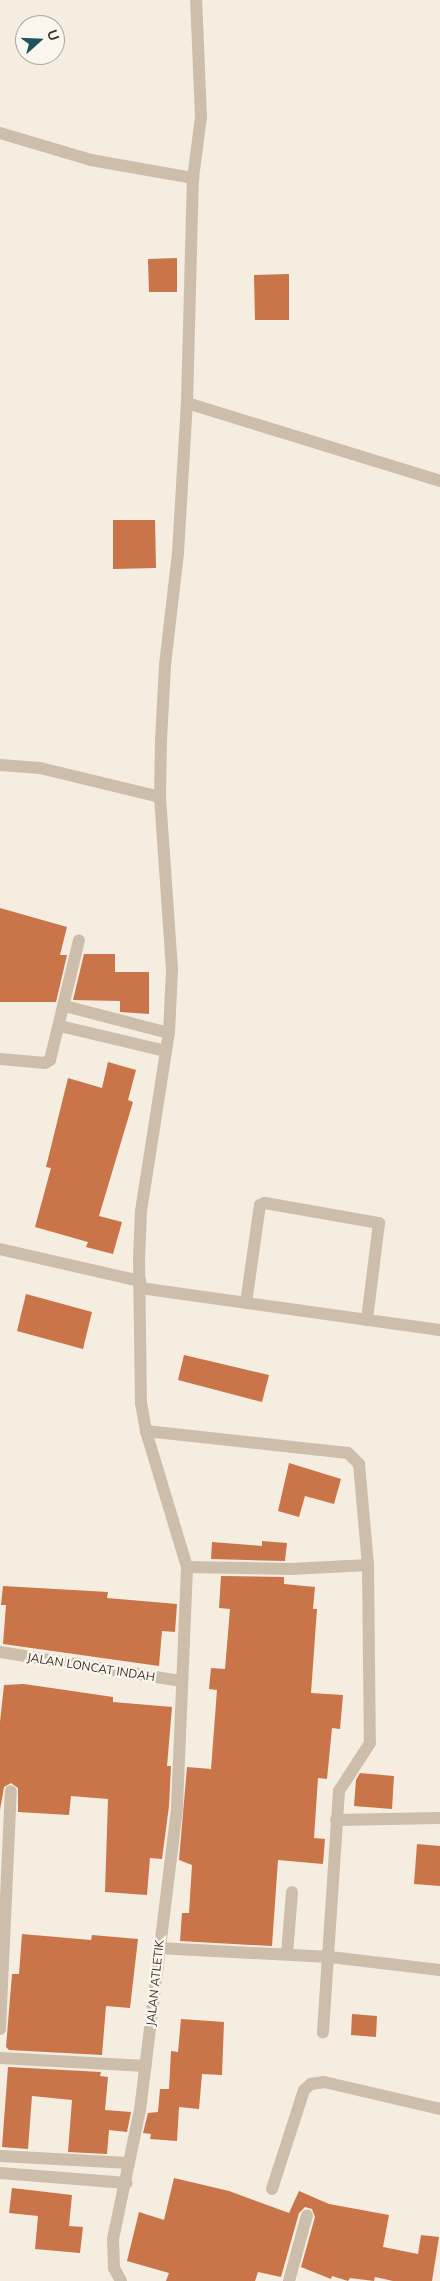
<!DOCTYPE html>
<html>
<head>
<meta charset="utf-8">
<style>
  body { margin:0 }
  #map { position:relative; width:440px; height:2281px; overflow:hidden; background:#f4ede0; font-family:Mulish,sans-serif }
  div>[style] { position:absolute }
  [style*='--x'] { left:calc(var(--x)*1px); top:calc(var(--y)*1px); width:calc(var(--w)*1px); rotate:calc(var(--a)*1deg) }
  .building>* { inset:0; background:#c97449 }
  .minor>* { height:12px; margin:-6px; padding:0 6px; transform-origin:6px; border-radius:6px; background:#cdbeab }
  .tertiary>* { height:12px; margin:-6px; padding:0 6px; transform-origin:6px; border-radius:6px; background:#cdbeab }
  span { translate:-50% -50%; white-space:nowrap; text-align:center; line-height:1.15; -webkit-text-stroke:4.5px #fbf6ed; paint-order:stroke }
  .street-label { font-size:12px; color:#3b312b }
  .north { position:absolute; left:15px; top:15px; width:50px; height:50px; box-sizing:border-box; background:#fbf6ed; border:1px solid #aea79f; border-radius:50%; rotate:70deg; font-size:14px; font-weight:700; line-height:20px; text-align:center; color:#3b312b }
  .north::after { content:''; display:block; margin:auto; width:18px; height:22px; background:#1e545e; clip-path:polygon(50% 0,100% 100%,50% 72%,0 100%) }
</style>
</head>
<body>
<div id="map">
  <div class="building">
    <i style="clip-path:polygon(177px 258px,177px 292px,149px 292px,148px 259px)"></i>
    <i style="clip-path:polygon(289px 274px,289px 320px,255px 320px,254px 275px)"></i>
    <i style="clip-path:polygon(113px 520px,155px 520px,156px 568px,113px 569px)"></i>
    <i style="clip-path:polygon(0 908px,67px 927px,60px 955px,67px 955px,56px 1002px,0 1002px)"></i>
    <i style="clip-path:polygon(84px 954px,115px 954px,115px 972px,149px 972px,149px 1014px,120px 1012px,120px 1001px,73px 1000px)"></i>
    <i style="clip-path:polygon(108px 1062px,136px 1070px,128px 1100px,133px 1102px,99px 1216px,122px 1222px,113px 1254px,86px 1247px,88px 1242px,35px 1227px,51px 1168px,46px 1167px,68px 1078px,102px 1088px)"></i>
    <i style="clip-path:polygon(26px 1294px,92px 1312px,83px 1349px,17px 1331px)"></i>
    <i style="clip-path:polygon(184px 1355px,269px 1375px,262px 1402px,178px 1380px)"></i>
    <i style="clip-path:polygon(289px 1463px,341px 1479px,334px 1504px,305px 1496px,299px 1517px,278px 1511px)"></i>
    <i style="clip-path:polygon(262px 1541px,287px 1543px,285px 1561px,211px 1559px,212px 1542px,262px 1546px)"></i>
    <i style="clip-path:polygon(221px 1576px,284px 1577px,284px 1584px,315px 1587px,313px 1609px,317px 1609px,311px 1693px,343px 1695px,340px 1729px,332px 1728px,327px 1779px,318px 1778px,314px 1838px,325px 1839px,323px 1864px,278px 1860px,272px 1946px,180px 1941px,182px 1913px,189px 1913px,192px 1865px,179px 1860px,187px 1767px,211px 1769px,217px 1690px,209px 1689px,211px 1668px,225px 1669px,230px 1609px,219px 1608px)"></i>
    <i style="clip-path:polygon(3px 1586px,108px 1592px,107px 1598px,177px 1604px,175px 1632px,162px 1631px,159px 1666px,3px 1644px,6px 1605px,1px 1605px)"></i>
    <i style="clip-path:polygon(24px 1684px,113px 1697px,113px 1702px,172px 1707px,167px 1766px,171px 1766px,169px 1806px,162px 1859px,150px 1858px,147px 1895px,105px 1892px,108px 1799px,71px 1796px,69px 1815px,18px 1812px,18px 1788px,11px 1783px,4px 1787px,0 1810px,0 1722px,4px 1685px)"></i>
    <i style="clip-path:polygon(360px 1773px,394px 1776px,392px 1809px,354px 1806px,356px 1780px)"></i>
    <i style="clip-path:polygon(417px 1844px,440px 1846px,440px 1886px,414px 1884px)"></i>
    <i style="clip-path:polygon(22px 1934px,91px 1940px,92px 1935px,138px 1939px,130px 2008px,106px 2006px,102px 2055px,9px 2050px,6px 2047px,12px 1974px,19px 1974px)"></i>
    <i style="clip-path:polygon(352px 2014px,377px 2016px,376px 2037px,351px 2035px)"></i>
    <i style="clip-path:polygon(181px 2019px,224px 2022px,222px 2075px,202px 2074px,199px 2109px,179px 2107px,177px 2141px,150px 2139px,151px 2134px,143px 2133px,148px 2113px,158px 2112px,160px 2089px,169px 2089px,171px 2051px,178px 2052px)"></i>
    <i style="clip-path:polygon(8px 2067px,101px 2072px,100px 2076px,108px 2077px,105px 2110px,131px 2112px,127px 2132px,109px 2130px,107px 2154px,68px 2152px,72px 2100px,32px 2096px,28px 2149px,2px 2147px)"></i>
    <i style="clip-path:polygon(174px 2178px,229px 2191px,289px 2213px,299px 2191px,329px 2204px,389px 2215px,383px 2247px,418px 2254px,421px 2235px,439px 2237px,432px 2281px,393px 2281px,375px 2277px,374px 2281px,350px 2278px,348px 2281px,332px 2276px,331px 2279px,301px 2267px,315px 2217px,312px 2209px,305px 2207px,299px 2213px,281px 2277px,258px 2272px,255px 2281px,166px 2281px,169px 2273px,127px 2261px,139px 2212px,164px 2220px)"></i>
    <i style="clip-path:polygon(12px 2188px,72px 2195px,69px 2226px,83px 2227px,80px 2253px,35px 2249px,38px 2216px,9px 2213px)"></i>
  </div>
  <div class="minor">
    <i style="--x:0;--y:133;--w:95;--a:16.5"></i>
    <i style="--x:91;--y:160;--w:104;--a:10"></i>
    <i style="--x:187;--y:403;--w:265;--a:17.1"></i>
    <i style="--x:0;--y:765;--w:40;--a:4.3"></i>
    <i style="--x:40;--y:768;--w:123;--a:13.6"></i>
    <i style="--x:65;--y:1006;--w:107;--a:14.6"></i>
    <i style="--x:60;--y:1026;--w:109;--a:13.3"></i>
    <i style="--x:0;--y:1059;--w:45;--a:5.1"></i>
    <i style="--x:45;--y:1063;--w:6;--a:-31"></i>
    <i style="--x:50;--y:1060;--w:123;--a:-76.4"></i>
    <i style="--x:0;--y:1249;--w:144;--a:12.9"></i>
    <i style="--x:140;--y:1288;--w:303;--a:8"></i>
    <i style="--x:246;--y:1303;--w:99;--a:-81.9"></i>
    <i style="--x:260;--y:1205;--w:5;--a:-22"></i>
    <i style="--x:265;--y:1203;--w:116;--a:10"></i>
    <i style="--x:379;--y:1223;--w:98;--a:97.1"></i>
    <i style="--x:146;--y:1431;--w:203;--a:6.2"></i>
    <i style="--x:348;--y:1453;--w:16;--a:45"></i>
    <i style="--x:359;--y:1464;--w:101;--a:84.9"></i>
    <i style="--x:368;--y:1565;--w:178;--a:89.4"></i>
    <i style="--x:370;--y:1743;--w:57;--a:122.9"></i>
    <i style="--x:339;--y:1791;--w:242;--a:93.8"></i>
    <i style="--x:187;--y:1567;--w:104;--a:1.1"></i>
    <i style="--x:291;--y:1569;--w:77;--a:-3"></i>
    <i style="--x:336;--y:1820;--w:104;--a:-1.1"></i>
    <i style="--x:158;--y:1948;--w:172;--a:3"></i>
    <i style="--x:330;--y:1957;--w:111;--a:6.7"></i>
    <i style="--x:287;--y:1954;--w:62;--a:-85.4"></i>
    <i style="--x:0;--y:2029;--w:238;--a:-87.4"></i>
    <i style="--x:0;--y:2058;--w:146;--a:3.1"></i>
    <i style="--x:0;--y:2156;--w:129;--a:3.1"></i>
    <i style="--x:0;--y:2173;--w:127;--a:4.5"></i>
    <i style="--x:272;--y:2189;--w:104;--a:-72.1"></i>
    <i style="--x:304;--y:2090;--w:9;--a:-41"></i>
    <i style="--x:311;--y:2084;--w:13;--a:-9"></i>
    <i style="--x:324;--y:2082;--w:119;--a:13.1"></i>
    <i style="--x:289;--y:2281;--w:68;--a:-74.7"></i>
  </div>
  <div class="tertiary">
    <i style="--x:0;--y:1652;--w:184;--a:9.1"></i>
    <i style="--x:121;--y:2281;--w:15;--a:-118"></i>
    <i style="--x:114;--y:2268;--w:29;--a:-92"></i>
    <i style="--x:113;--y:2239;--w:132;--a:-78.2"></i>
    <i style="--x:140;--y:2110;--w:305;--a:-83"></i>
    <i style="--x:177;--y:1807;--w:240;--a:-87.6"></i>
    <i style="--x:187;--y:1567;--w:142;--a:-106.8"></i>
    <i style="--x:146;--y:1431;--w:27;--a:-100"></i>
    <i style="--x:141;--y:1404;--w:144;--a:-90.8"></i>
    <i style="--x:139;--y:1260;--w:49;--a:-87.7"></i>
    <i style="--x:141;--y:1211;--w:180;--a:-81.1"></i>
    <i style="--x:169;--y:1033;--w:64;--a:-87.3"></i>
    <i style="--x:172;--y:969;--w:172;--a:-94"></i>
    <i style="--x:160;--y:797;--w:57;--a:-89"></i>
    <i style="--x:161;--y:740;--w:75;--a:-86.9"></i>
    <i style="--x:165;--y:665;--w:113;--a:-83.4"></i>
    <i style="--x:178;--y:553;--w:150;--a:-86.6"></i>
    <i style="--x:187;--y:403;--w:225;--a:-88.5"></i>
    <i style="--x:193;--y:178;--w:62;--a:-82.5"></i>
    <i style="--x:201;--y:117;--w:117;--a:-92.4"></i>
  </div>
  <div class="street-label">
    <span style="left:91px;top:1667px;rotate:9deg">JALAN LONCAT INDAH</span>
    <span style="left:155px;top:1983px;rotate:-84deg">JALAN ATLETIK</span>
  </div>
  <div class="north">U</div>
</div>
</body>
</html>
